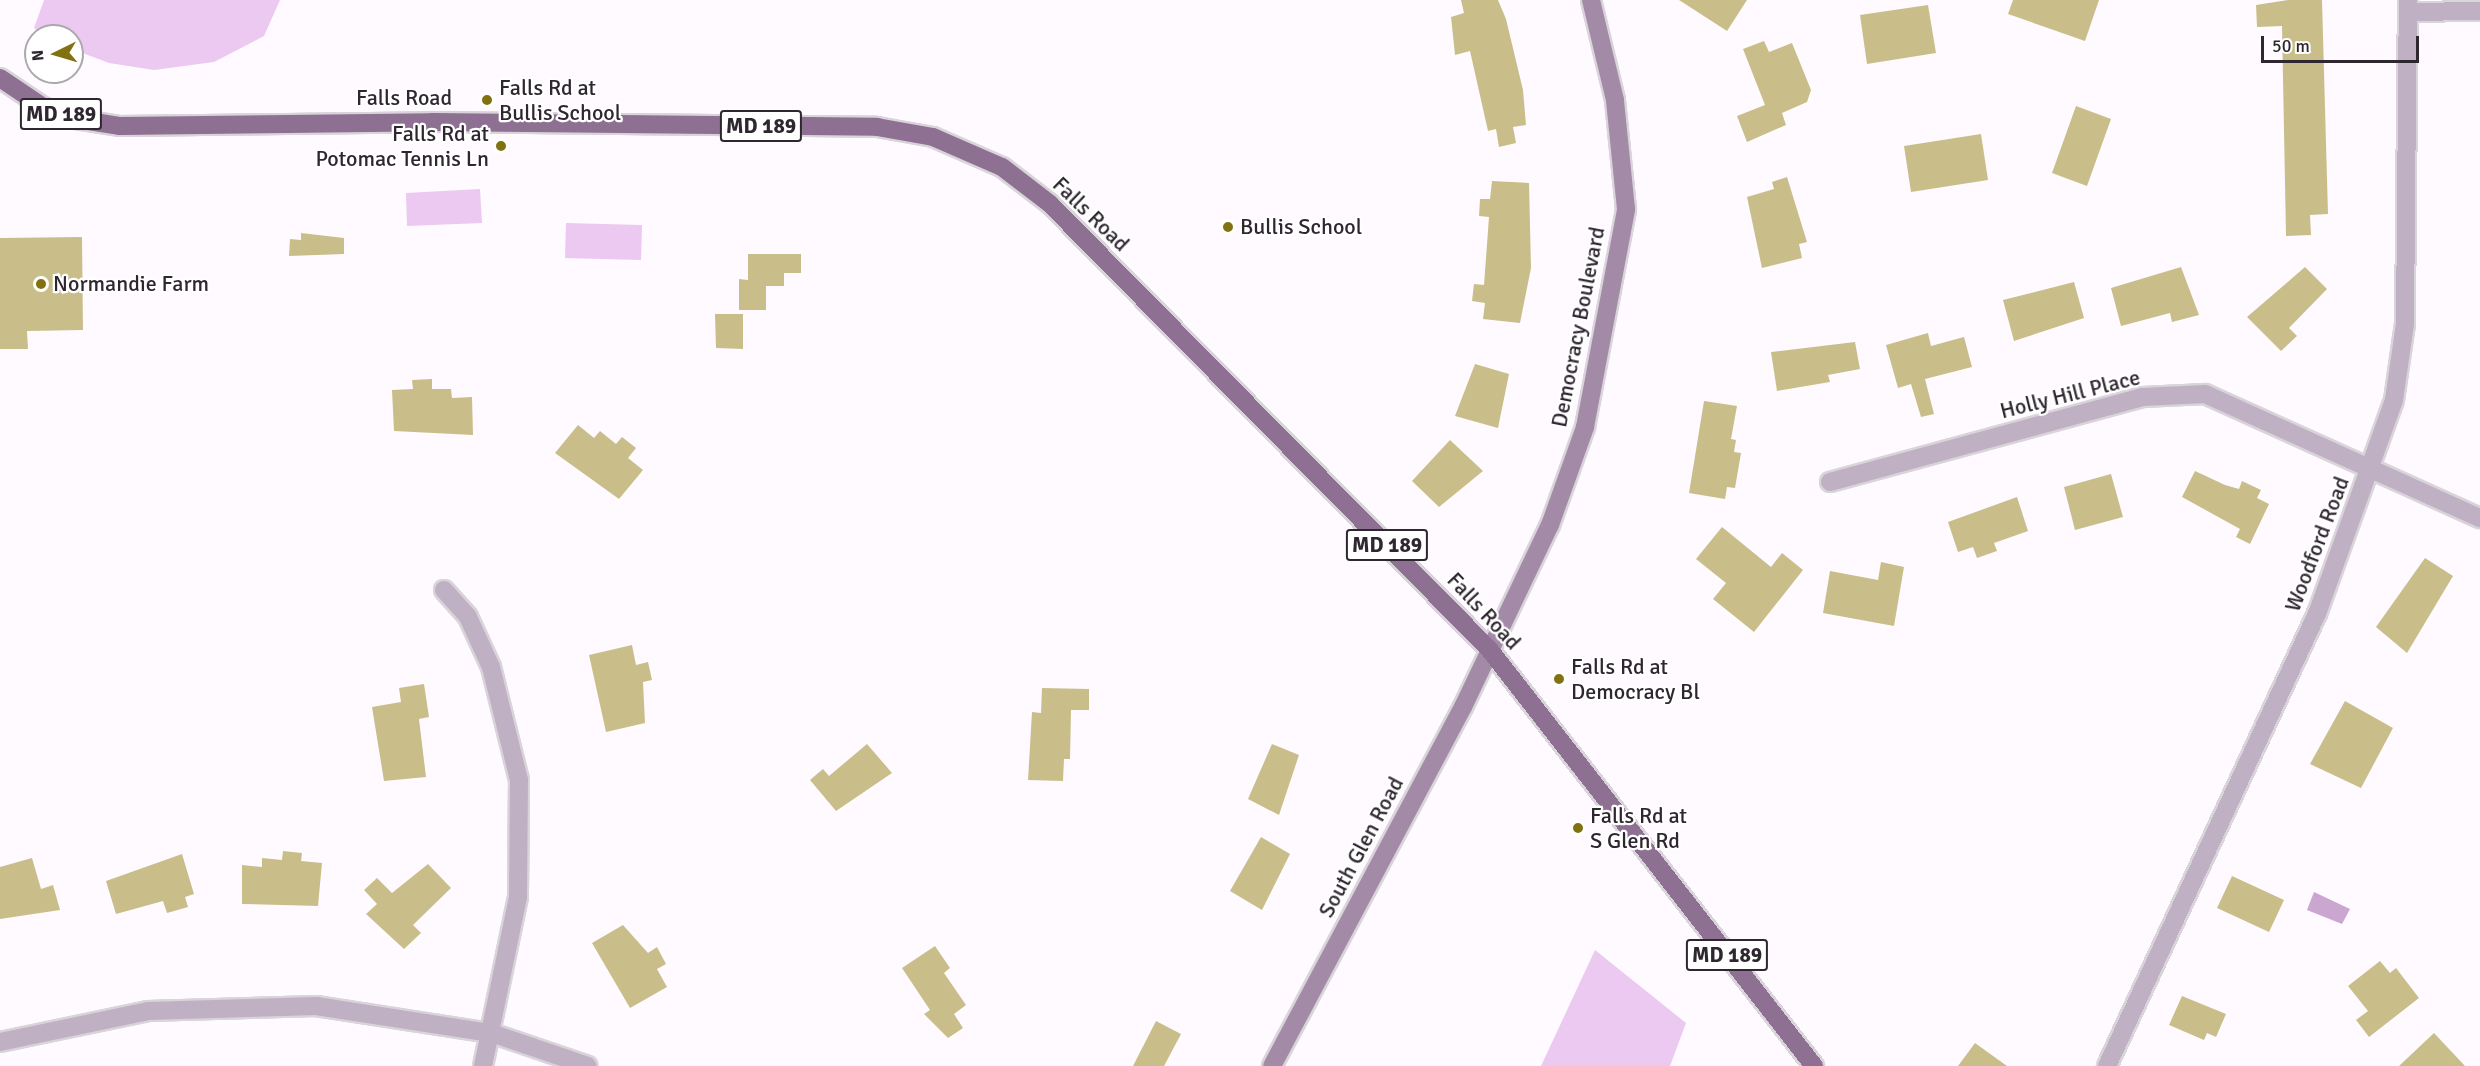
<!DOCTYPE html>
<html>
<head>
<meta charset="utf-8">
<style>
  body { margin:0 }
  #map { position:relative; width:2480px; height:1066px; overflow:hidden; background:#fefaff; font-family:Signika,sans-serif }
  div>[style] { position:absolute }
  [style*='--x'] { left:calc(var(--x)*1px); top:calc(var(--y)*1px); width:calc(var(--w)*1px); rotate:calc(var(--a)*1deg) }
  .green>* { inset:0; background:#ecc9f1 }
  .water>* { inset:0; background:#cba6d1 }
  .building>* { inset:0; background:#c9be89 }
  .roads { filter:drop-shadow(2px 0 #d9d4da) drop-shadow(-2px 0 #d9d4da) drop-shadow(0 2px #d9d4da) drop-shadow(0 -2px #d9d4da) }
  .street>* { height:18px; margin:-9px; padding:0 9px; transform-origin:9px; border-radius:9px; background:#c0b0c3 }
  .secondary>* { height:18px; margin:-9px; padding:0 9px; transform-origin:9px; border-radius:9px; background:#a38ba7 }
  .primary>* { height:18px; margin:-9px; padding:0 9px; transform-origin:9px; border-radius:9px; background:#8e7092 }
  .dots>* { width:16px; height:16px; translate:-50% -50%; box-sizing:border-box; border:3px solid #fff; border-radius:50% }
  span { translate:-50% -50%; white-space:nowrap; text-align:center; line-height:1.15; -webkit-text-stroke:4.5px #fff; paint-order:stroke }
  .shield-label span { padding:2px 4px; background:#fff; border:2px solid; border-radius:4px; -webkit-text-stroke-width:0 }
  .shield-label { font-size:21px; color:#2f2730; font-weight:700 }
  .poi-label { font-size:22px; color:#2f2730 }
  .left { translate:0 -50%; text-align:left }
  .right { translate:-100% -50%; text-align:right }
  .street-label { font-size:22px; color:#2f2730 }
  .north { position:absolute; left:24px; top:24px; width:60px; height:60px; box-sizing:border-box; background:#fff; border:2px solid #aca9ac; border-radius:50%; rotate:265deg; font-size:16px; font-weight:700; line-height:24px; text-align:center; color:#2f2730 }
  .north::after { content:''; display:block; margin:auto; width:21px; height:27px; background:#827111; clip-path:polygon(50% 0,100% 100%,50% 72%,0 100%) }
  .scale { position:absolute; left:2261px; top:36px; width:158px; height:27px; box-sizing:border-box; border:3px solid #2f2730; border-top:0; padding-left:8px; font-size:18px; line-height:21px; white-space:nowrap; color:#2f2730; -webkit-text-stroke:4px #fff; paint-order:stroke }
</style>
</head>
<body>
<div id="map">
  <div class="green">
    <i style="clip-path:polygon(44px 0,280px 0,264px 36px,214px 62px,154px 70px,109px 63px,72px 49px,72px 36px,45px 36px,34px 28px)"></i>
    <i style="clip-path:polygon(480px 189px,482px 223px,407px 226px,406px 193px)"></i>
    <i style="clip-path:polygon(566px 223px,642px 225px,641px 260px,565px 258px)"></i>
    <i style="clip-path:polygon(1595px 950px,1686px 1023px,1670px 1066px,1541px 1066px)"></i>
  </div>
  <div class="water">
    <i style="clip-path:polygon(2314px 892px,2350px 909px,2342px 924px,2307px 910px)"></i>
  </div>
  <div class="building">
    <i style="clip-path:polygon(1461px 0,1498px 0,1506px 19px,1523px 90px,1526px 125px,1513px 127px,1516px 143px,1499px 147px,1496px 129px,1488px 131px,1470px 51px,1455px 55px,1451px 17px,1464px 13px)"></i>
    <i style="clip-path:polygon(1679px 0,1747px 0,1727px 31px)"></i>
    <i style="clip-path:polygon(2013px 0,2099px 0,2085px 41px,2008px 14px)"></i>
    <i style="clip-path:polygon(2288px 0,2322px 0,2328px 214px,2310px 215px,2311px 235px,2286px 236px,2282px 26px,2257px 27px,2256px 5px)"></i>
    <i style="clip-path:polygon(1928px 5px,1936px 53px,1867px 64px,1860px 15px)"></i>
    <i style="clip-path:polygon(1764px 41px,1769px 52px,1792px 43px,1811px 90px,1807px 102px,1782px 113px,1786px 125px,1747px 142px,1737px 116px,1765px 105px,1743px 49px)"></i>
    <i style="clip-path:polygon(2076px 106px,2111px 119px,2087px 186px,2052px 173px)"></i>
    <i style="clip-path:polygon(1981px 134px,1988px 180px,1911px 192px,1904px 146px)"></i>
    <i style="clip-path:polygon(1787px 177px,1807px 242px,1799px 244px,1802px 258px,1762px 268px,1747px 197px,1774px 189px,1772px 182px)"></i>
    <i style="clip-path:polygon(1492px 181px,1529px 183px,1531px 268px,1520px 323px,1483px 319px,1485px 303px,1472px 301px,1474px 284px,1484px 285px,1489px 217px,1479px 216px,1480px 199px,1490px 199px)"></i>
    <i style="clip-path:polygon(301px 233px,344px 238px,344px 254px,289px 256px,290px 239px,301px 240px)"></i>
    <i style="clip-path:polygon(82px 237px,83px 330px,27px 331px,28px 349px,0 349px,0 238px)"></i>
    <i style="clip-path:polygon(748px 254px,801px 254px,801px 273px,784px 273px,784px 286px,766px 286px,766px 310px,739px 310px,739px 279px,748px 280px)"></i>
    <i style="clip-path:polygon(2181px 267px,2199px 315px,2172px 322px,2170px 313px,2121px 326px,2111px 288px)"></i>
    <i style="clip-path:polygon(2305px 267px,2327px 289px,2289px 328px,2297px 336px,2281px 351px,2247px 317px)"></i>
    <i style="clip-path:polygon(2074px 282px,2084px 318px,2014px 341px,2003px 300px)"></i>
    <i style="clip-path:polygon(715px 314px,743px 314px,743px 349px,716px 348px)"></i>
    <i style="clip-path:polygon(1928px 333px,1931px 346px,1964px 337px,1972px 367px,1925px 379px,1934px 414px,1921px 417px,1911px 384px,1898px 388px,1886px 345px)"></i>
    <i style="clip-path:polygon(1855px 342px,1860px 369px,1828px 375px,1830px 382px,1777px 391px,1771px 352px)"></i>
    <i style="clip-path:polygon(1475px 364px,1509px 374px,1498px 428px,1455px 416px)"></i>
    <i style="clip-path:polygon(432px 379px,432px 389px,451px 389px,452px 398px,472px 397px,473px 435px,394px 431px,392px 390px,413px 389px,412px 380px)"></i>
    <i style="clip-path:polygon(1704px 401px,1737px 406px,1731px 439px,1736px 440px,1734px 452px,1741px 453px,1735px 488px,1727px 487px,1725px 499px,1689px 493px)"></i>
    <i style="clip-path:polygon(578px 425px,594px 438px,600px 431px,616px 444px,622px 437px,636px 448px,628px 458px,643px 470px,619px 499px,555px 453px)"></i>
    <i style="clip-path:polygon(1450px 440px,1483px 471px,1439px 507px,1412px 481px)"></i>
    <i style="clip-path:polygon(2195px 471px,2225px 485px,2239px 489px,2242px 481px,2261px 490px,2257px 498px,2269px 504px,2250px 544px,2236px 537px,2240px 529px,2182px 497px)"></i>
    <i style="clip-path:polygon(2111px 474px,2123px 517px,2075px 530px,2064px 487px)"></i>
    <i style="clip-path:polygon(2017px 497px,2028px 531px,1994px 543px,1997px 551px,1977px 558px,1973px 547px,1958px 552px,1948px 522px)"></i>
    <i style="clip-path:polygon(1722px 527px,1771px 567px,1782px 553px,1803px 570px,1754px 632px,1713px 599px,1726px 583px,1696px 559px)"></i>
    <i style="clip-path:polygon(2425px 558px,2453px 576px,2407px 653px,2376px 627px)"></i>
    <i style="clip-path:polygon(1881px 562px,1904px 567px,1894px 626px,1823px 613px,1830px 571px,1878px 580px)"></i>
    <i style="clip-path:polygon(632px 645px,636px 665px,648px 662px,652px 680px,643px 682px,645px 723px,606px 732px,589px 655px)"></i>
    <i style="clip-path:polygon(424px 684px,429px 717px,419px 719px,426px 777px,384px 781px,372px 707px,401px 702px,399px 688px)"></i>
    <i style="clip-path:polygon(1042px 688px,1089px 689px,1089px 710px,1071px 710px,1070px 759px,1064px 759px,1063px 781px,1028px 780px,1032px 712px,1041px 713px)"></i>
    <i style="clip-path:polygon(2345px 701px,2393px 728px,2361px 788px,2310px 764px)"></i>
    <i style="clip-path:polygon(867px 744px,892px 773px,836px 811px,810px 780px,823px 769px,829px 776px)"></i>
    <i style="clip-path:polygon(1272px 744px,1299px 755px,1279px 815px,1248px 799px)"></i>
    <i style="clip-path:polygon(1261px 837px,1290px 854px,1262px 910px,1230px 891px)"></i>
    <i style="clip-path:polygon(283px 851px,302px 853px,301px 861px,322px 863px,318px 906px,242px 904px,242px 865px,262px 867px,262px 858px,282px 860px)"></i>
    <i style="clip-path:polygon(182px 854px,194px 894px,185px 897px,188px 907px,167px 913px,163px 901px,116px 914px,106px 881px)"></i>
    <i style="clip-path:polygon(32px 858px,41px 889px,53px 885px,60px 910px,0 919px,0 867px)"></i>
    <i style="clip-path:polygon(428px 864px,451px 888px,413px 925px,421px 933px,404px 949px,366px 914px,377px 904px,364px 890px,377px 878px,392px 893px)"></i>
    <i style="clip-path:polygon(2232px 876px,2284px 900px,2269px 932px,2217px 908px)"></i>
    <i style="clip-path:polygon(623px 925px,648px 953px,657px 947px,666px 964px,657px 969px,667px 987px,630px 1008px,592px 943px)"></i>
    <i style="clip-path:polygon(935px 946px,950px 968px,944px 973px,966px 1005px,954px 1014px,963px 1028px,948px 1038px,924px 1014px,930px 1010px,902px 968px)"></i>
    <i style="clip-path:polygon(2380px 961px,2390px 973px,2396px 968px,2419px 998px,2369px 1037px,2356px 1020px,2368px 1011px,2348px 986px)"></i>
    <i style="clip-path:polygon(2182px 996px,2226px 1014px,2216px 1037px,2207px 1033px,2204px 1040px,2169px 1025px)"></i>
    <i style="clip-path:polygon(1156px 1021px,1181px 1034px,1164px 1066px,1133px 1066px)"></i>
    <i style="clip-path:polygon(2434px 1033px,2465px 1066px,2399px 1066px)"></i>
    <i style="clip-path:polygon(1975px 1043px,2007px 1066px,1958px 1066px)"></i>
  </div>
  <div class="roads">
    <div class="street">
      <i style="--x:2408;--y:12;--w:72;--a:-0.8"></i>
      <i style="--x:1830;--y:482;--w:324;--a:-15.2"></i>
      <i style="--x:2143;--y:397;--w:62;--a:-2.8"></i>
      <i style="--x:2205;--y:394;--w:302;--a:24.3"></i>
      <i style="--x:444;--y:590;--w:36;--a:48"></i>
      <i style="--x:468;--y:617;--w:55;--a:65.3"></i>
      <i style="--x:491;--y:667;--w:116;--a:76.1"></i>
      <i style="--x:519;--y:780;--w:117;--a:90.5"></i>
      <i style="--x:518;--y:897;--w:173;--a:101.7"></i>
      <i style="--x:0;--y:1042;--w:151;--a:-11.8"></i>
      <i style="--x:148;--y:1011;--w:168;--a:-1.7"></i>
      <i style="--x:316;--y:1006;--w:177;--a:8.8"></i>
      <i style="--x:491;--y:1033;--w:102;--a:18.8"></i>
      <i style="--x:2107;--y:1066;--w:498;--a:-65.1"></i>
      <i style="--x:2317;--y:614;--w:227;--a:-70.2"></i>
      <i style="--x:2394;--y:400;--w:77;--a:-81.8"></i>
      <i style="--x:2405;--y:324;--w:324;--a:-89.5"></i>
    </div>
    <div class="secondary">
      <i style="--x:1272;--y:1066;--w:407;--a:-62"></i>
      <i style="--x:1463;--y:707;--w:202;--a:-64.5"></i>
      <i style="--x:1550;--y:525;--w:104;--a:-70.3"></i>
      <i style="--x:1585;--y:427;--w:222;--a:-79.3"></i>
      <i style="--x:1626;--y:209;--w:110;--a:-95.8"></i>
      <i style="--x:1615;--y:100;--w:103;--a:-103.5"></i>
    </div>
    <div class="primary">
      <i style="--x:0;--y:78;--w:52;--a:34"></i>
      <i style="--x:43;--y:107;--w:35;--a:20"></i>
      <i style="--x:76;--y:119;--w:45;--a:9"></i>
      <i style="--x:120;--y:126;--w:312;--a:-0.7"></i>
      <i style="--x:432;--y:122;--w:445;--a:0.6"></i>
      <i style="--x:877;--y:127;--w:57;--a:10.1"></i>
      <i style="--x:933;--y:137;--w:75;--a:23.5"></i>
      <i style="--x:1002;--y:167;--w:61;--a:37.6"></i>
      <i style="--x:1050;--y:204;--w:625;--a:45.39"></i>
      <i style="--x:1489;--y:649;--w:529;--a:52.07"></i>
    </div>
  </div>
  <div class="dots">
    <i style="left:487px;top:100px;background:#827111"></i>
    <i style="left:501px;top:146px;background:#827111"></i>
    <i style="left:1228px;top:227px;background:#827111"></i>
    <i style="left:41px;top:284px;background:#827111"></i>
    <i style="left:1559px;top:679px;background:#827111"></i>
    <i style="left:1578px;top:828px;background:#827111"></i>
  </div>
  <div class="shield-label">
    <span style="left:61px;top:114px">MD 189</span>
    <span style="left:761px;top:126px">MD 189</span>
    <span style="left:1387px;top:545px">MD 189</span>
    <span style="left:1727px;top:955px">MD 189</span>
  </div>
  <div class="poi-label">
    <span class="left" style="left:499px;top:100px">Falls Rd at<br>Bullis School</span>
    <span class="right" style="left:489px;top:146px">Falls Rd at<br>Potomac Tennis Ln</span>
    <span class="left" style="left:1240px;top:227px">Bullis School</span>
    <span class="left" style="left:53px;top:284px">Normandie Farm</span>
    <span class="left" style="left:1571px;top:679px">Falls Rd at<br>Democracy Bl</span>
    <span class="left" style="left:1590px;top:828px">Falls Rd at<br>S Glen Rd</span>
  </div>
  <div class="street-label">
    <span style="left:404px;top:98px">Falls Road</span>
    <span style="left:1091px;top:214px;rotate:44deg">Falls Road</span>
    <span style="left:1578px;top:327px;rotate:-79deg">Democracy Boulevard</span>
    <span style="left:2070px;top:394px;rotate:-14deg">Holly Hill Place</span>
    <span style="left:2317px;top:544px;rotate:-69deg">Woodford Road</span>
    <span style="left:1484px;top:611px;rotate:47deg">Falls Road</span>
    <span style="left:1361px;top:847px;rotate:-62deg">South Glen Road</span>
  </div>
  <div class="north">N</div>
  <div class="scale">50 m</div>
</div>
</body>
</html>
